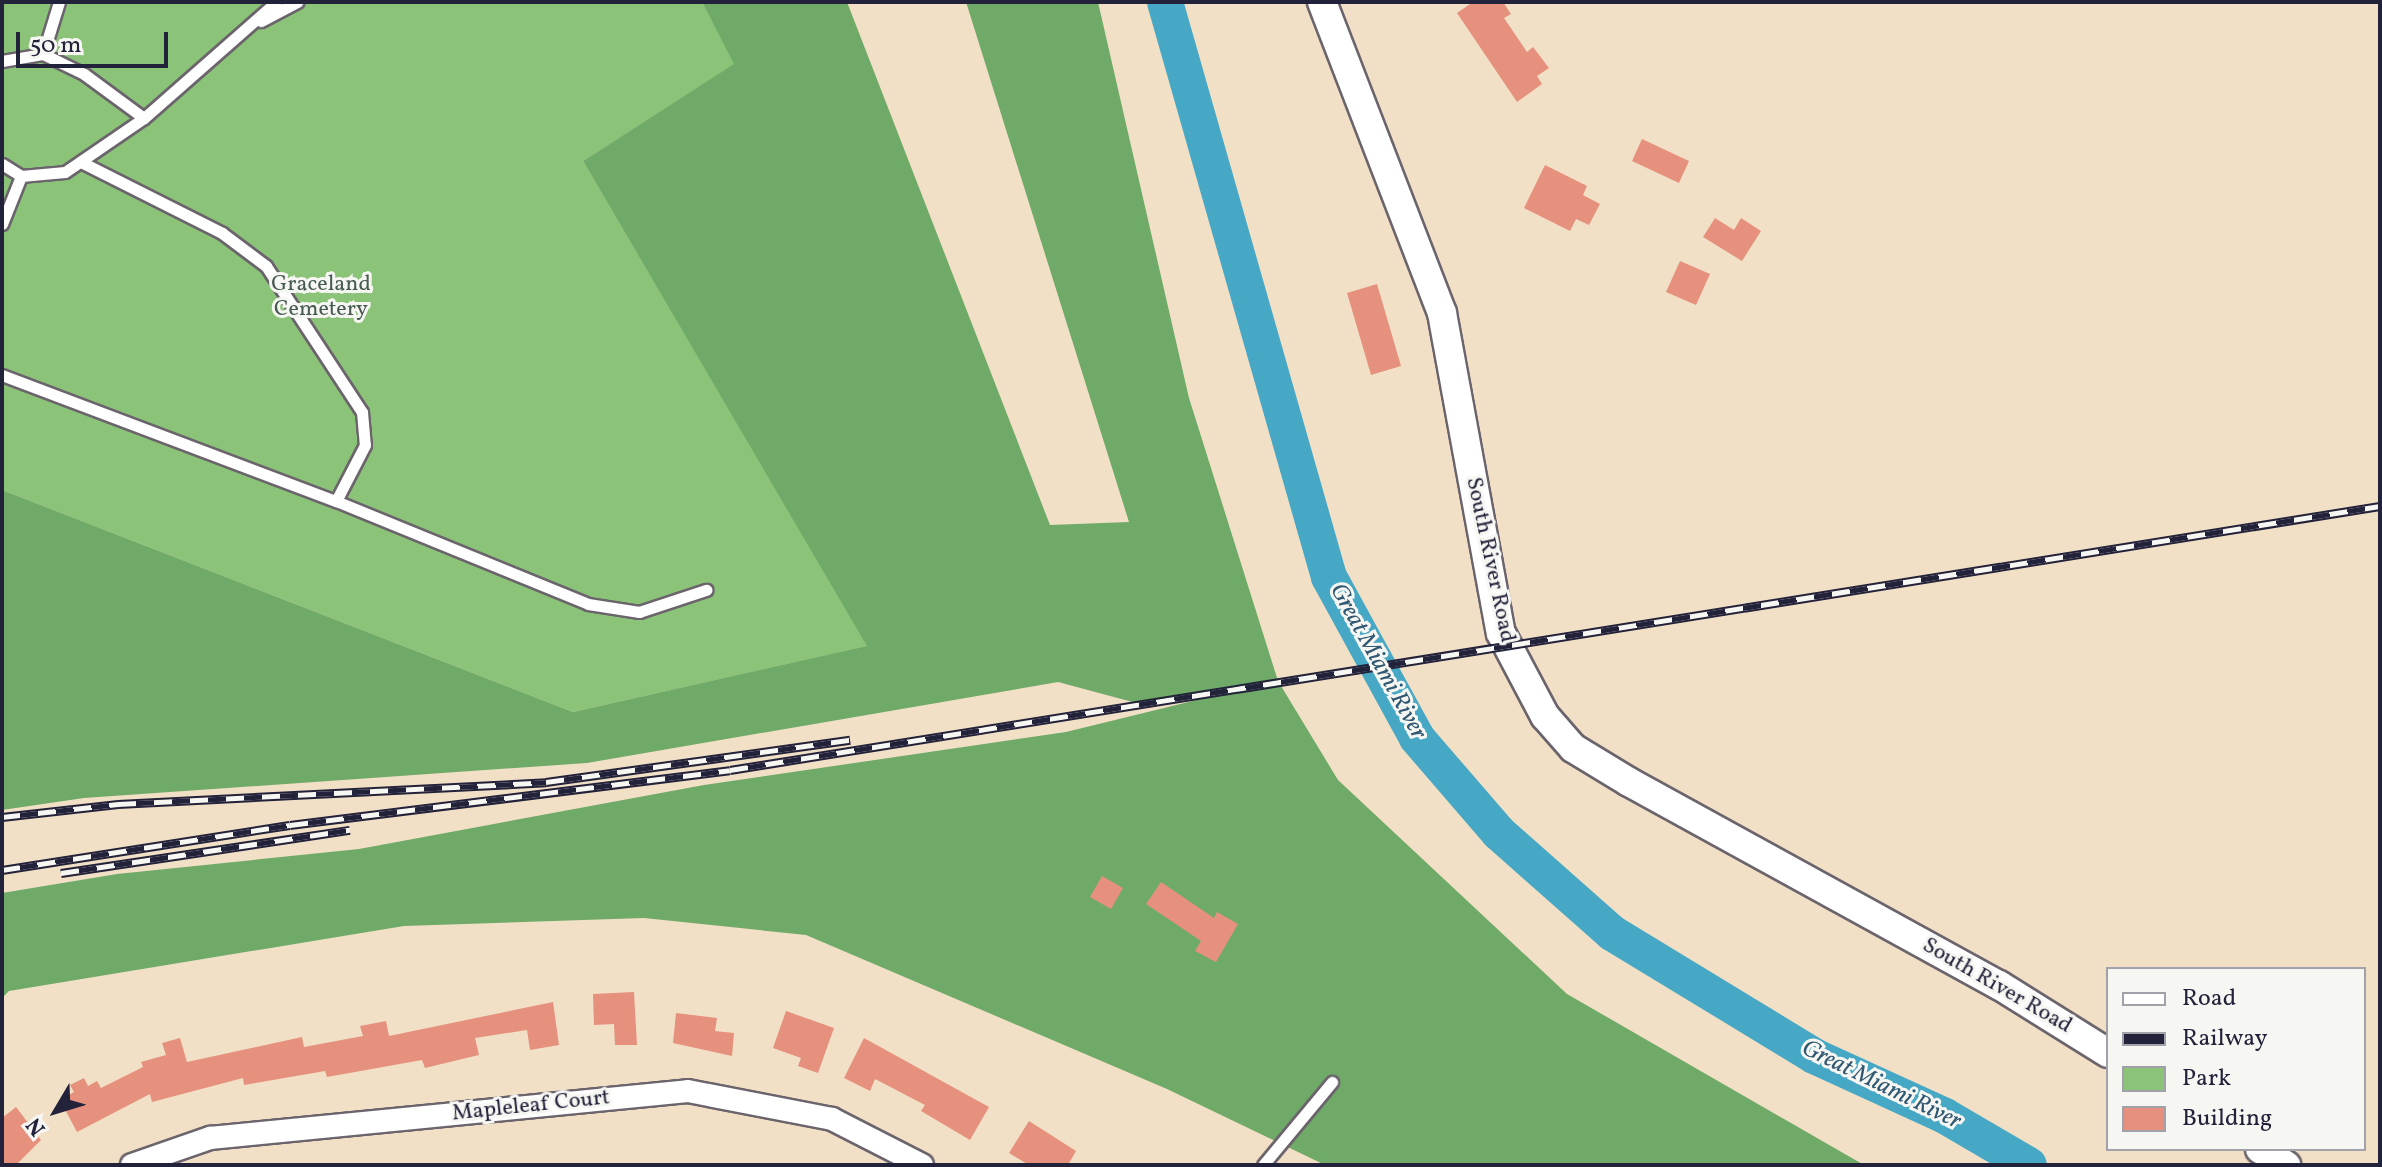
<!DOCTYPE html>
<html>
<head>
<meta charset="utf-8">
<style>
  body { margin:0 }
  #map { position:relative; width:2382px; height:1167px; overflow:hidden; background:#f2e0c6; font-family:Vollkorn,serif }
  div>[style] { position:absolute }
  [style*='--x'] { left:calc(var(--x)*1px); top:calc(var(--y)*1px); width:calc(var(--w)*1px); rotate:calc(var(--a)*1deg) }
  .green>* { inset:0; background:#8bc478 }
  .forest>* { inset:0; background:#70aa68 }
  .river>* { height:36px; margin:-18px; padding:0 18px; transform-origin:18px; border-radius:18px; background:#46a8c5 }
  .building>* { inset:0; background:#e5917d }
  .roads { filter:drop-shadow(2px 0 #6b646c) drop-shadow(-2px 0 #6b646c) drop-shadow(0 2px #6b646c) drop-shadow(0 -2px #6b646c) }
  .service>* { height:11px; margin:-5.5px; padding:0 5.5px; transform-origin:5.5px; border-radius:5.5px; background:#fff }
  .minor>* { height:22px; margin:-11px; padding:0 11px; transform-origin:11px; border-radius:11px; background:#fff }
  .tertiary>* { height:28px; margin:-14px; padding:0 14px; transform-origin:14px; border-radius:14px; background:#fff }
  .rail>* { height:9px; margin-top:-4.5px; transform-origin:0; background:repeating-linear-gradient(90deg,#f6f6f2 0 18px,#22223b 0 36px); box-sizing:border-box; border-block:2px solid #22223b }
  span { translate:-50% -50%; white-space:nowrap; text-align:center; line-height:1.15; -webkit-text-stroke:6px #f6f6f2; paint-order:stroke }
  .park-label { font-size:22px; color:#475b50 }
  .street-label { font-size:22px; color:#22223b }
  .water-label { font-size:24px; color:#305872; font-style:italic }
  .frame { position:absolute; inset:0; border:4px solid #22223b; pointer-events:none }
  .legend { position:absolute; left:2106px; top:967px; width:260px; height:184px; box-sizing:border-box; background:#f6f6f2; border:2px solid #a1a1a9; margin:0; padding:10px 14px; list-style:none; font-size:24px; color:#22223b }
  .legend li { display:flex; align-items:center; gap:16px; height:40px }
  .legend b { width:40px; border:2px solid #a1a1a9 }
  .north { position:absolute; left:16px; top:1071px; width:80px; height:80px; -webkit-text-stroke:6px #f6f6f2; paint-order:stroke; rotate:232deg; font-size:22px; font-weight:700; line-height:32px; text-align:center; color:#22223b }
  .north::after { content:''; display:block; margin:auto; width:28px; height:36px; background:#22223b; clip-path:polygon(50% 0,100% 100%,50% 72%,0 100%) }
  .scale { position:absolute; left:16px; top:32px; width:152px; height:36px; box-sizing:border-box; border:4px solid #22223b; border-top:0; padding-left:10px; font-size:24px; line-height:28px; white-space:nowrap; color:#22223b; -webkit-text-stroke:6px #f6f6f2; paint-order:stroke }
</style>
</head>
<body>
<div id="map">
  <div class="green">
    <i style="clip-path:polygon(2px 2px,702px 2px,735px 64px,583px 161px,868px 646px,573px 712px,2px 490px)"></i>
  </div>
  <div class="forest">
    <i style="clip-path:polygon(702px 2px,847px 2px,1050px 525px,1129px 522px,966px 2px,1098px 2px,1189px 398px,1278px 681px,1338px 780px,1567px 994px,1864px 1165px,1325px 1165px,1167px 1089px,806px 935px,644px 918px,404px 926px,9px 991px,2px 998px,2px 893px,117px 874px,359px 849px,704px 785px,1066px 732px,1262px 684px,1140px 704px,1058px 682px,587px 763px,84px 798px,2px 810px,2px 490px,573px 712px,867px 646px,583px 161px,734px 64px)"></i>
  </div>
  <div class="river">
    <i style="--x:1165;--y:2;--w:598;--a:74.08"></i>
    <i style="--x:1329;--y:577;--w:183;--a:61.3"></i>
    <i style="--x:1417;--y:738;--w:125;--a:49.2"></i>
    <i style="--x:1499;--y:833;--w:151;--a:41.5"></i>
    <i style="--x:1612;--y:933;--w:237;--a:31.3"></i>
    <i style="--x:1814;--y:1056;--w:144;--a:24.6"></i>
    <i style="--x:1945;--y:1116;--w:97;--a:30.3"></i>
  </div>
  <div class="building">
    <i style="clip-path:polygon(1473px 2px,1503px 2px,1511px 14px,1504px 18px,1527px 52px,1533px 47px,1549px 68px,1537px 76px,1542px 84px,1517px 102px,1457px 13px)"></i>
    <i style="clip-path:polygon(1642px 139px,1689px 161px,1679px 183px,1632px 161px)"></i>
    <i style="clip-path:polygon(1545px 165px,1587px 186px,1583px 195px,1600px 204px,1589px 225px,1576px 219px,1570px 231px,1524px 208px)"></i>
    <i style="clip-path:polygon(1715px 218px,1734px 230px,1741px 218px,1761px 231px,1742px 261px,1703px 237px)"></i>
    <i style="clip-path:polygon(1680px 261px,1710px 274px,1696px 305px,1666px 292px)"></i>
    <i style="clip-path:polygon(1377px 284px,1401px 366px,1371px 375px,1347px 293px)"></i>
    <i style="clip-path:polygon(1102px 876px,1123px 888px,1111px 909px,1090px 897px)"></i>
    <i style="clip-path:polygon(1161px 882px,1214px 918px,1217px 912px,1238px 924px,1216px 962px,1195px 951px,1201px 941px,1146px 904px)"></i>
    <i style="clip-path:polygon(634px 992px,637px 1045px,615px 1045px,614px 1024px,594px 1025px,593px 994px)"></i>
    <i style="clip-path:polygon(553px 1002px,559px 1045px,530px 1050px,527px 1030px,475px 1038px,479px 1055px,425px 1068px,422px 1060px,327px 1077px,325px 1071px,244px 1085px,243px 1078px,152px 1102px,150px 1094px,77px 1132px,60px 1100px,74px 1092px,70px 1085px,84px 1078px,88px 1086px,97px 1081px,101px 1088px,143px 1067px,141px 1062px,166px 1055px,162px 1043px,180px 1038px,187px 1062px,302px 1037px,304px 1047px,363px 1036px,360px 1026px,386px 1021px,389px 1036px)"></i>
    <i style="clip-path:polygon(786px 1011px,834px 1028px,818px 1073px,798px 1066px,801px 1058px,773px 1048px)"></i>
    <i style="clip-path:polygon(676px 1013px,717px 1018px,715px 1031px,734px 1033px,732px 1056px,673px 1043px)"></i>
    <i style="clip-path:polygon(864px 1038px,989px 1107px,970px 1140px,921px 1111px,925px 1105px,875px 1079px,870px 1091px,844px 1078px)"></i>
    <i style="clip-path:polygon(16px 1107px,41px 1140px,16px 1165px,2px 1165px,2px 1118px)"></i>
    <i style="clip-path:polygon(1029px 1121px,1076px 1151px,1068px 1165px,1029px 1165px,1009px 1153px)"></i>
  </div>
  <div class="roads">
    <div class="service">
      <i style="--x:261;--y:21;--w:41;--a:-27.8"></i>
      <i style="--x:43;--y:54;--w:54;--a:-72.9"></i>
      <i style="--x:2;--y:61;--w:42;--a:-9.7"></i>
      <i style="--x:43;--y:54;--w:46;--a:26"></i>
      <i style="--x:84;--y:74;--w:74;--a:36.3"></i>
      <i style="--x:81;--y:162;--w:158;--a:26.7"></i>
      <i style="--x:222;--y:233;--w:55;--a:36.9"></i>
      <i style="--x:266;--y:266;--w:175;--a:56.7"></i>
      <i style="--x:362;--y:412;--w:33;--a:85"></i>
      <i style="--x:365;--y:445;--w:63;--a:117.4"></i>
      <i style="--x:2;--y:164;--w:22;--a:32"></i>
      <i style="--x:21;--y:176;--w:44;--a:-5.2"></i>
      <i style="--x:65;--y:172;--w:96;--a:-34.4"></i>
      <i style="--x:144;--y:118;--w:176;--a:-41.3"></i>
      <i style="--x:2;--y:224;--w:52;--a:-68.4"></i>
      <i style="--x:2;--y:375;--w:357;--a:20.7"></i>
      <i style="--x:336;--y:501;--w:272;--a:22.2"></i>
      <i style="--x:588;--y:604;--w:52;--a:8.9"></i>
      <i style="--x:639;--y:612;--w:71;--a:-18.2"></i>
      <i style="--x:1263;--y:1165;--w:108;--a:-50.3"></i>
    </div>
    <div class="minor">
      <i style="--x:132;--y:1165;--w:83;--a:-19.1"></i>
      <i style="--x:210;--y:1138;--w:480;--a:-5.6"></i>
      <i style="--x:688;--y:1091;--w:147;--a:11"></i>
      <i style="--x:832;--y:1119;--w:101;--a:27.1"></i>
    </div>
    <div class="tertiary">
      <i style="--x:1322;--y:2;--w:333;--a:68.9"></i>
      <i style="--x:1442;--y:313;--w:325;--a:79.6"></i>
      <i style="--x:1501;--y:633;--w:94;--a:62.1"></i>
      <i style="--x:1545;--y:716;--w:43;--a:48.8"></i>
      <i style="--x:1573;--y:748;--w:66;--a:31.3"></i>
      <i style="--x:1629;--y:782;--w:422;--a:28.8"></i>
      <i style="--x:1999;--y:985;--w:128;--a:32"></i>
      <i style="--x:2260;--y:1149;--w:31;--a:32"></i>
    </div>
  </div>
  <div class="rail">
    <i style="--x:2;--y:817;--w:117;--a:-6.4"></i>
    <i style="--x:118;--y:804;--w:429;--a:-2.9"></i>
    <i style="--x:546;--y:782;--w:307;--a:-7.9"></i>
    <i style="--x:2;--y:870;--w:291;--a:-8.9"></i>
    <i style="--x:290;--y:825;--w:443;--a:-7.1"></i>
    <i style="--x:730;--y:770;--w:1671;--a:-9.09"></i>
    <i style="--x:61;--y:873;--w:292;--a:-8.5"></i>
  </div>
  <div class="park-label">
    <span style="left:321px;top:297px">Graceland<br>Cemetery</span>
  </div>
  <div class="street-label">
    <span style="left:1490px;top:560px;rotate:78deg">South River Road</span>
    <span style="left:1997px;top:986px;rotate:30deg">South River Road</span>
    <span style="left:531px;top:1106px;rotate:-6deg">Mapleleaf Court</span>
  </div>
  <div class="water-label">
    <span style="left:1377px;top:662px;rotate:61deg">Great Miami River</span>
    <span style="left:1881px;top:1086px;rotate:26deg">Great Miami River</span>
  </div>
  <div class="frame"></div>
  <ul class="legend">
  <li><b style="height:10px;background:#fff"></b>Road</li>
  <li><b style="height:10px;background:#22223b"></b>Railway</li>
  <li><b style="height:22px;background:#8bc478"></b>Park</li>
  <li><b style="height:22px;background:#e5917d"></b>Building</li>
  </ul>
  <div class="north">N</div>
  <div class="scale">50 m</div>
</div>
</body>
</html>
